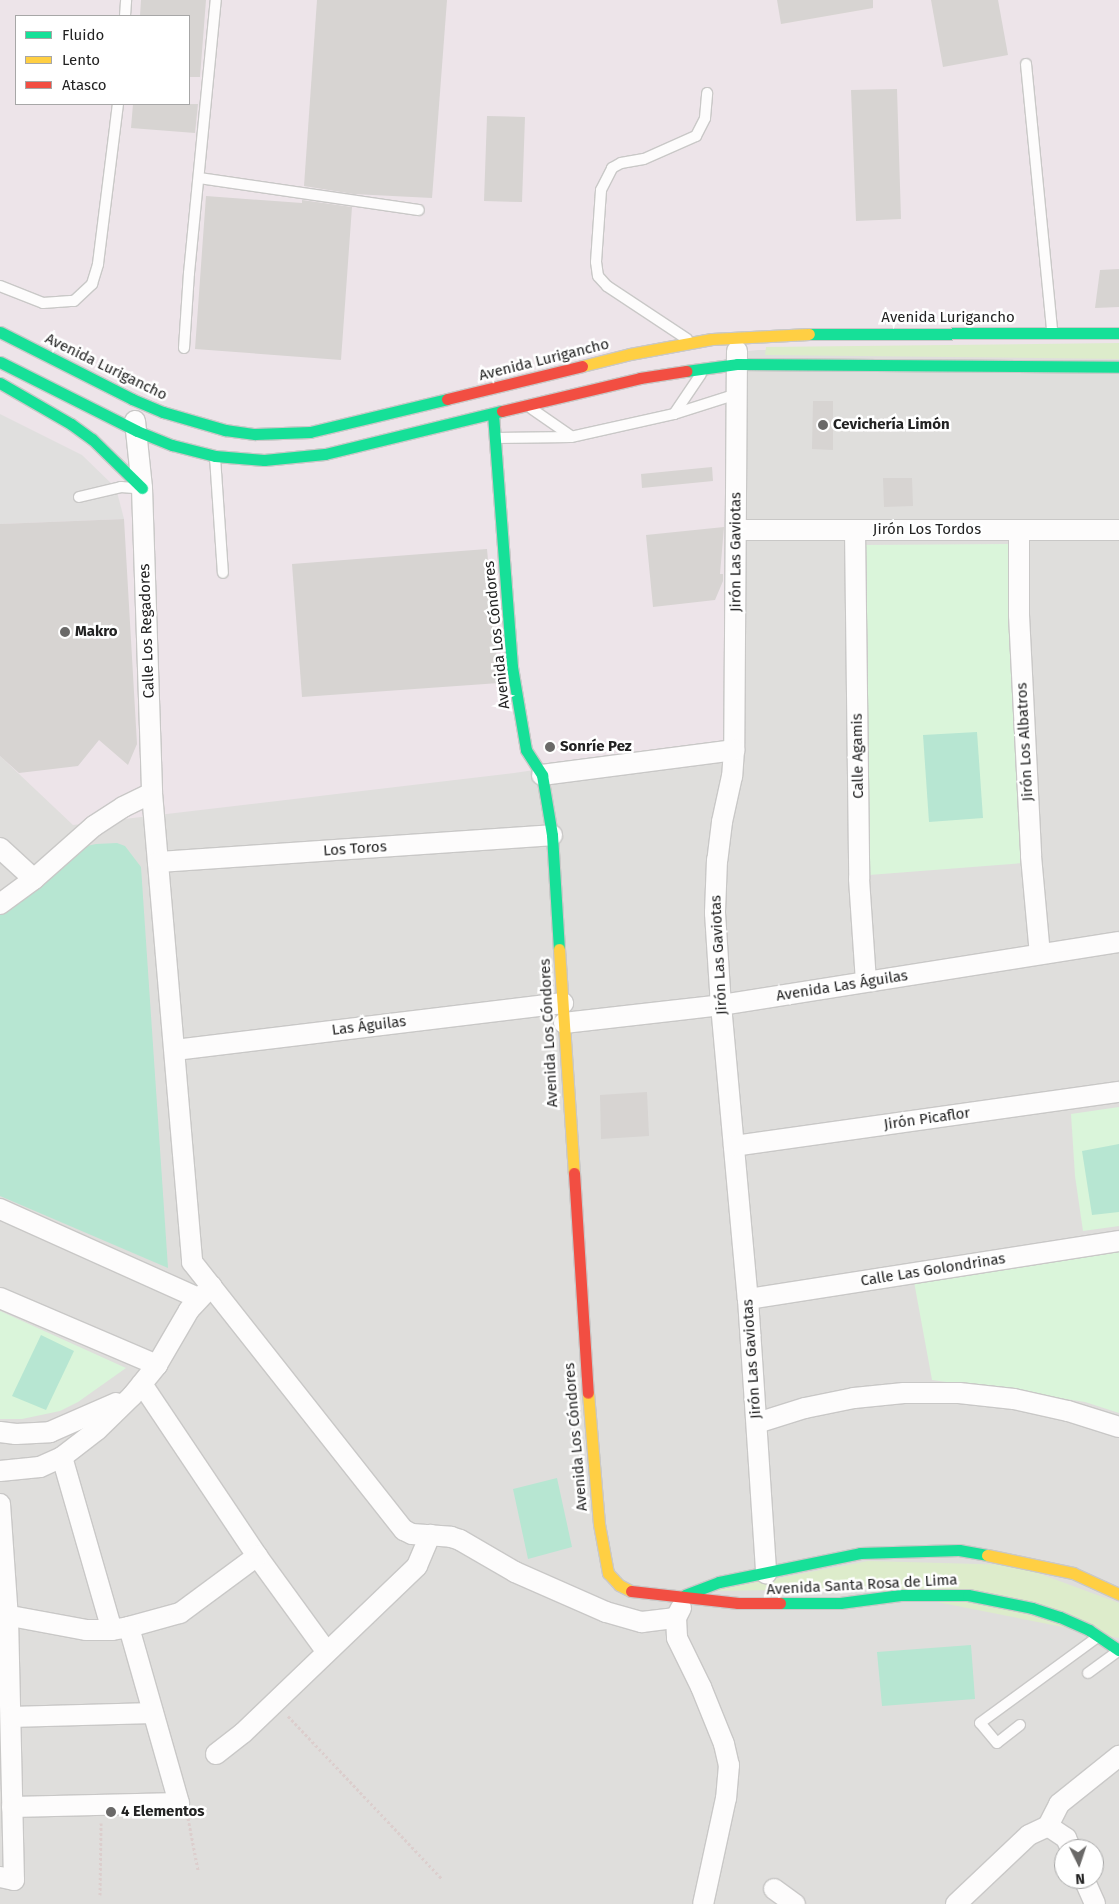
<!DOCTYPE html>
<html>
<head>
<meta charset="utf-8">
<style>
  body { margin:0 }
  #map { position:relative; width:1119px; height:1904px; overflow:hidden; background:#f0eeeb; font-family:"Fira Sans",sans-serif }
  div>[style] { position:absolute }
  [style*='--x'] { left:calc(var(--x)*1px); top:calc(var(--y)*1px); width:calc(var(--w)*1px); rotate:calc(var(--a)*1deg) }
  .residential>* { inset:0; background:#dfdedc }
  .industrial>* { inset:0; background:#ede4e9 }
  .grass>* { inset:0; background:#ddeccb }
  .park>* { inset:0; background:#daf5da }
  .pitch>* { inset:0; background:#b7e6d2 }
  .parking>* { inset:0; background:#e0dfde }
  .building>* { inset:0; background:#d7d4d2 }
  .path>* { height:3px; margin-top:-1.5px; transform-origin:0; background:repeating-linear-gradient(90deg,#dccecd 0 2.5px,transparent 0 5px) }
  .roads { filter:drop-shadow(1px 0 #c9c8c7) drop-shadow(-1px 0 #c9c8c7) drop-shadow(0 1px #c9c8c7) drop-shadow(0 -1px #c9c8c7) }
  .lane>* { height:10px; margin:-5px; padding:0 5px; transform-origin:5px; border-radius:5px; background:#fdfcfc }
  .street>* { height:20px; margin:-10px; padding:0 10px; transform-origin:10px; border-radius:10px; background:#fdfcfc }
  .fast>* { height:11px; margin:-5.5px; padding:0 5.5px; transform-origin:5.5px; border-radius:5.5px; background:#16e098 }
  .slow>* { height:11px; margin:-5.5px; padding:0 5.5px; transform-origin:5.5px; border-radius:5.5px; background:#ffcf43 }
  .jam>* { height:11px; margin:-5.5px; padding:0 5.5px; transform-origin:5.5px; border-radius:5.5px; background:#f24e42 }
  .dots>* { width:14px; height:14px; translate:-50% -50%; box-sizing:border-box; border:2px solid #fff; border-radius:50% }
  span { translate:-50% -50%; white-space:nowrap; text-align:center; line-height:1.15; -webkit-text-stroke:5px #fff; paint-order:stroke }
  .street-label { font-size:15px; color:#222 }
  .poi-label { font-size:15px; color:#222; font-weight:700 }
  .left { translate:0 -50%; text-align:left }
  .legend { position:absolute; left:15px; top:15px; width:175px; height:90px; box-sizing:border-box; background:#fff; border:1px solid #a7a7a7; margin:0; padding:6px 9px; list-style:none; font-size:15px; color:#222 }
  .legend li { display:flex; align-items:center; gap:10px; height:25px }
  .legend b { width:25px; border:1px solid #a7a7a7 }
  .north { position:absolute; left:1054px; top:1839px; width:50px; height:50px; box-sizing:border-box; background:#fff; border:1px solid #a7a7a7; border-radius:50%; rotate:176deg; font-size:14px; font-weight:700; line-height:20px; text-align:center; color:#222 }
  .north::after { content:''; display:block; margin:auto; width:18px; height:22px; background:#6a6968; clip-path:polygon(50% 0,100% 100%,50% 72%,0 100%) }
</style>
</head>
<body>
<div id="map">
  <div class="residential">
    <i style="clip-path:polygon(evenodd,0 0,1119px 0,1119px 1904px,0 1904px,0 0,16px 16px,189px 16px,189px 104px,16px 104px,16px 16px,0 0,1064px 1849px,1094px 1849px,1094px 1879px,1064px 1879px,1064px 1849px)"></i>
  </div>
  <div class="industrial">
    <i style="clip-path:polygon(evenodd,0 0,1119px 0,1119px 352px,758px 350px,739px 352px,725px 742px,514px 773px,73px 825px,0 756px,0 0,16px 16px,189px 16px,189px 104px,16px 104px,16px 16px)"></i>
  </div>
  <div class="grass">
    <i style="clip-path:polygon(1119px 343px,1119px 359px,765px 355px,766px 347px)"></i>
    <i style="clip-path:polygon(868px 1561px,1016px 1565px,1119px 1603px,1119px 1638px,871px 1589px,710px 1591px)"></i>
  </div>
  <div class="park">
    <i style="clip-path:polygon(1008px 544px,1023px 863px,869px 875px,862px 545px)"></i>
    <i style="clip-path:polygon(1119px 1107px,1119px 1226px,1083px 1231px,1075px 1176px,1071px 1114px)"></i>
    <i style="clip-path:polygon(1119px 1245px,1119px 1413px,1085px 1402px,1028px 1393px,932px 1380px,913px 1276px)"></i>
    <i style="clip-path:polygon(0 1311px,126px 1368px,78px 1402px,60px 1411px,22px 1419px,0 1419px)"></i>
  </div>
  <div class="pitch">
    <i style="clip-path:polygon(977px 732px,983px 818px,929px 822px,923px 735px)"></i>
    <i style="clip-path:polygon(117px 843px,125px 846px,141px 867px,168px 1268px,0 1196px,0 913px,82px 847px,96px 844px)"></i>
    <i style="clip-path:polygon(1119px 1144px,1119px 1212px,1092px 1215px,1082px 1151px)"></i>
    <i style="clip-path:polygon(41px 1335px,74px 1351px,46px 1410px,12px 1396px)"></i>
    <i style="clip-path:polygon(557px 1478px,572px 1547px,528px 1559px,513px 1489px)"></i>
    <i style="clip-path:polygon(971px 1645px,975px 1699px,882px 1706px,877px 1652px)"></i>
  </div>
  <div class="parking">
    <i style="clip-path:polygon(0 414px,82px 455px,116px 488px,124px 519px,0 524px)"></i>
  </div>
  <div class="building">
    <i style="clip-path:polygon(141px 0,206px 0,200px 77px,189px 77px,189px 16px,140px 16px)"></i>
    <i style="clip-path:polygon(317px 0,447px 0,432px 198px,353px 194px,304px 186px)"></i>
    <i style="clip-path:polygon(777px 0,873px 0,873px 8px,781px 24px)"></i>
    <i style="clip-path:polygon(931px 0,998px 0,1008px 55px,943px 67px)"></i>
    <i style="clip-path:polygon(897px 89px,901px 219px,856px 221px,851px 90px)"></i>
    <i style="clip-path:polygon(133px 104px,198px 104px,195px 133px,131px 128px)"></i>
    <i style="clip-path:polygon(487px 116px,525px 117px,522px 202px,484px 201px)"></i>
    <i style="clip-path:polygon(206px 196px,302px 203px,302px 200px,352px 207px,341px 360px,195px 349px)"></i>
    <i style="clip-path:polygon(1119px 269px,1119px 307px,1095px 308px,1100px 270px)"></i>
    <i style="clip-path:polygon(813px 401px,833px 401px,833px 450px,812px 449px)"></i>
    <i style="clip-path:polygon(712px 467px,713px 481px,642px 488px,641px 474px)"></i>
    <i style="clip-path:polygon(883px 478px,912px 478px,913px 506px,884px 507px)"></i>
    <i style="clip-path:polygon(124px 519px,137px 744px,128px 765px,99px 740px,78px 766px,19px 773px,0 756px,0 524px)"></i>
    <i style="clip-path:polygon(724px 527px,720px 574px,723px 574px,723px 581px,715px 600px,653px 607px,646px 535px)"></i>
    <i style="clip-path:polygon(487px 549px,499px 683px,302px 697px,292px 564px)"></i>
    <i style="clip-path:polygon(647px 1092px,649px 1136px,601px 1139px,600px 1095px)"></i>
  </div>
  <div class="path">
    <i style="--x:288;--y:1716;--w:224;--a:46.6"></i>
    <i style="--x:188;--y:1818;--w:53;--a:79.1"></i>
    <i style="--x:100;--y:1895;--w:72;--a:-89.2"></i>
  </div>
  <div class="roads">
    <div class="lane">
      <i style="--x:125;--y:16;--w:16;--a:-86"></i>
      <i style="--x:1026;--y:64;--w:268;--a:84.4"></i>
      <i style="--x:199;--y:178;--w:222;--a:8.3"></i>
      <i style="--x:0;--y:286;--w:46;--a:21.6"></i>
      <i style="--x:43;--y:303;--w:31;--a:-4"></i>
      <i style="--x:74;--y:301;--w:25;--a:-43"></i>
      <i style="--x:92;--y:284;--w:21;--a:-73"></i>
      <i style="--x:98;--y:264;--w:161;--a:-82.9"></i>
      <i style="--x:687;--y:339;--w:96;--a:-146.5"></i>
      <i style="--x:607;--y:286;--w:13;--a:-132"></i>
      <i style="--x:598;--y:276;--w:14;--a:-98"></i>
      <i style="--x:596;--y:262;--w:72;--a:-86"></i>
      <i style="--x:601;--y:190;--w:25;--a:-63"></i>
      <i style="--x:612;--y:168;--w:10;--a:-29"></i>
      <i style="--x:621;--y:163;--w:23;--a:-10"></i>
      <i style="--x:644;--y:159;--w:57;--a:-23.9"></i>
      <i style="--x:696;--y:136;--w:20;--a:-63"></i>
      <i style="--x:705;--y:118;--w:25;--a:-85"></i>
      <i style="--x:184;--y:348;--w:75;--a:-86.2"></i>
      <i style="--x:189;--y:273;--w:274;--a:-84.4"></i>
      <i style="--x:532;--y:409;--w:47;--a:34.7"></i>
      <i style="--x:674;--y:414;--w:48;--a:-56"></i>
      <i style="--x:496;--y:438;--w:75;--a:-0.8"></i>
      <i style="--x:571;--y:437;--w:106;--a:-12.6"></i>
      <i style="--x:674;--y:414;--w:66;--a:-17.6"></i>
      <i style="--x:215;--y:457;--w:116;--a:86.1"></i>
      <i style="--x:79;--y:497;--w:43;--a:-13.4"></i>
      <i style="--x:121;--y:487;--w:13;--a:4"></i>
      <i style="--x:1088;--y:1673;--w:37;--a:-36"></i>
      <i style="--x:1020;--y:1725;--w:29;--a:142"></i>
      <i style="--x:997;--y:1743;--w:26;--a:-130"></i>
      <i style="--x:980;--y:1723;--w:144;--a:-36.2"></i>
    </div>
    <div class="street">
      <i style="--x:737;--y:351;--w:399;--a:90.4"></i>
      <i style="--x:734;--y:750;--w:26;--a:94"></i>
      <i style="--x:732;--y:776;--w:47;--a:102.3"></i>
      <i style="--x:722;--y:822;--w:38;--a:97"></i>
      <i style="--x:717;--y:860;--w:53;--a:92.2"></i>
      <i style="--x:715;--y:913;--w:92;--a:86.3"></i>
      <i style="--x:721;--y:1005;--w:295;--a:84.8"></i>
      <i style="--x:748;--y:1299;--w:275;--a:86.2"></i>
      <i style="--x:135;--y:421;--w:67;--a:84"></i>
      <i style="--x:142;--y:488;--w:305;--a:88.1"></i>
      <i style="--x:152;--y:793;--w:471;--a:85.1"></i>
      <i style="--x:192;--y:1262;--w:342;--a:51.7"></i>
      <i style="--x:404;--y:1530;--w:9;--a:27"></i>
      <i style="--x:412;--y:1534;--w:39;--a:4"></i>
      <i style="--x:451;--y:1537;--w:9;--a:18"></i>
      <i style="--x:460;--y:1540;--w:64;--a:30.2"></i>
      <i style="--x:515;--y:1572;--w:99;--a:23.7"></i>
      <i style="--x:606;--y:1612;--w:37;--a:16"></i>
      <i style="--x:642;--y:1622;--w:34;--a:-7"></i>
      <i style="--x:736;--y:530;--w:383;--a:0"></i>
      <i style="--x:855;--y:530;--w:349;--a:89.3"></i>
      <i style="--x:859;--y:879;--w:102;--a:86.1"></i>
      <i style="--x:1019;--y:530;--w:85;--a:90"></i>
      <i style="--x:1019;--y:615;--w:241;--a:87.1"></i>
      <i style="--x:1031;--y:856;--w:98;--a:84.8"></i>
      <i style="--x:542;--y:775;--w:194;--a:-7.4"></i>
      <i style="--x:0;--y:848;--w:46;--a:42.4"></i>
      <i style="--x:158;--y:862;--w:395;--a:-3.9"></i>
      <i style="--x:0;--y:904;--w:42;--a:-36.3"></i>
      <i style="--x:34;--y:879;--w:80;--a:-41.5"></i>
      <i style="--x:94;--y:826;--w:35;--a:-33"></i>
      <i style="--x:123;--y:807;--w:32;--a:-26"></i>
      <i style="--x:564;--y:1023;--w:158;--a:-6.5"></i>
      <i style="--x:721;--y:1005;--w:403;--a:-9"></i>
      <i style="--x:175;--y:1050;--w:391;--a:-6.9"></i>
      <i style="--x:734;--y:1146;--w:389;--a:-8"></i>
      <i style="--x:0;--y:1209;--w:217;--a:24.2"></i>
      <i style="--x:0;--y:1298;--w:171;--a:23.1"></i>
      <i style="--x:748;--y:1299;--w:376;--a:-8.9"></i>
      <i style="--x:142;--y:1384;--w:207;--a:56.2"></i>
      <i style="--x:257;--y:1556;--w:117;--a:54"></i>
      <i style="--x:757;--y:1423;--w:50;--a:-17.4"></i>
      <i style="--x:805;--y:1408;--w:50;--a:-11.5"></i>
      <i style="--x:854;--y:1398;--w:50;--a:-5.7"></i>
      <i style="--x:904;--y:1393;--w:55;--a:0"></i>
      <i style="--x:959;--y:1393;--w:55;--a:6.2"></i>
      <i style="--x:1014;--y:1399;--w:55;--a:12.5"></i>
      <i style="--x:1068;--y:1411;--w:53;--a:17.4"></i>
      <i style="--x:0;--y:1432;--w:16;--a:7"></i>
      <i style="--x:16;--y:1434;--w:34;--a:-3"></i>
      <i style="--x:50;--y:1432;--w:72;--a:-23.7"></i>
      <i style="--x:62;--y:1457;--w:180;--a:73.9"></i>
      <i style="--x:0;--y:1471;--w:40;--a:-5.7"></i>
      <i style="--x:40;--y:1467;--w:24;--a:-24"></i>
      <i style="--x:62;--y:1457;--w:44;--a:-37.6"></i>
      <i style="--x:97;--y:1430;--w:49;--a:-44.2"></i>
      <i style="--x:132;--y:1396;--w:40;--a:-51"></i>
      <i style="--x:157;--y:1365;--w:64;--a:-59.8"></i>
      <i style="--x:189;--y:1310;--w:33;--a:-47"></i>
      <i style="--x:0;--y:1504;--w:113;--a:86"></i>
      <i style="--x:8;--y:1617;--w:263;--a:88.7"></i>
      <i style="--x:14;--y:1880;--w:14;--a:-168"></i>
      <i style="--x:681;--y:1608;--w:11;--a:117"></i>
      <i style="--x:676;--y:1618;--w:20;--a:87"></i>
      <i style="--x:677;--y:1638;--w:55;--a:63.9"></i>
      <i style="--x:701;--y:1687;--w:61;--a:68"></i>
      <i style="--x:724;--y:1744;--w:22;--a:77"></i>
      <i style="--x:729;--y:1765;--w:33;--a:95"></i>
      <i style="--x:726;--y:1798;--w:108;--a:102.2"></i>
      <i style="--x:0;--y:1614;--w:87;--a:10.5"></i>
      <i style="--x:86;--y:1630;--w:26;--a:0"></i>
      <i style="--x:112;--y:1630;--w:17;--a:-10"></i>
      <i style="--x:129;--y:1627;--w:53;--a:-15.4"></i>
      <i style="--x:180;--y:1613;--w:96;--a:-36.5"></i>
      <i style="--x:11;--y:1717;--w:142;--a:-1.6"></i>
      <i style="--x:216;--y:1754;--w:34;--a:-38"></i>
      <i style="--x:243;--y:1733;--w:241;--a:-43.8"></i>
      <i style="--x:417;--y:1566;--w:34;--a:-67"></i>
      <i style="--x:12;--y:1807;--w:167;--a:-1.4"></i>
      <i style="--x:179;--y:1803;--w:183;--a:-105.9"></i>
      <i style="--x:1048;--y:1826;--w:22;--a:34"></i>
      <i style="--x:1066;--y:1838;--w:12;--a:66"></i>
      <i style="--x:1084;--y:1879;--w:27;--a:66"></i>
      <i style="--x:774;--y:1889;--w:26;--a:36"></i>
      <i style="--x:956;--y:1904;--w:100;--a:-43.4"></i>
      <i style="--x:1029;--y:1835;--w:21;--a:-25"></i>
      <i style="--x:1048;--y:1826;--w:25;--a:-63"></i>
      <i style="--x:1059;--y:1804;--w:77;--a:-38.7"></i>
    </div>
    <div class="fast">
      <i style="--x:0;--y:332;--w:148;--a:26.9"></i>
      <i style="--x:132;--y:399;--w:34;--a:23"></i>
      <i style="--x:163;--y:412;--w:65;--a:16.2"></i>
      <i style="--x:225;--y:430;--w:30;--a:8"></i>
      <i style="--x:255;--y:434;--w:55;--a:-2.1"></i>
      <i style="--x:310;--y:432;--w:141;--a:-13.5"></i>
      <i style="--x:809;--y:334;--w:310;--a:-0.2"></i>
      <i style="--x:0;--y:362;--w:153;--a:26.7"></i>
      <i style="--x:137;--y:431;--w:38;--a:22"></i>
      <i style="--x:172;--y:445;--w:44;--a:14.3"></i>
      <i style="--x:215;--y:456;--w:49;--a:4.7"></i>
      <i style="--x:264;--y:460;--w:61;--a:-5.6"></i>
      <i style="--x:325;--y:454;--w:182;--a:-13.7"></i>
      <i style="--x:686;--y:371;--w:51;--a:-7.8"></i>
      <i style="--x:737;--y:364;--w:382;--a:0.4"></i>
      <i style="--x:0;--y:383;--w:82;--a:30"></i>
      <i style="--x:71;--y:424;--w:26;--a:36"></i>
      <i style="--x:92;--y:439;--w:70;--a:44.4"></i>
      <i style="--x:493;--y:414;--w:254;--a:85.7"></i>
      <i style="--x:512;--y:667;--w:84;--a:80.4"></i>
      <i style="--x:526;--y:750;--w:30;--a:57"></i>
      <i style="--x:542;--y:775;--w:61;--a:80.5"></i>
      <i style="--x:552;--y:835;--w:114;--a:86.5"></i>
      <i style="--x:685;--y:1595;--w:36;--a:-21"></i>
      <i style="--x:719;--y:1582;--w:144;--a:-11.6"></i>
      <i style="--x:860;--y:1553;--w:99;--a:-1.7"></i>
      <i style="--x:959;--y:1550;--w:28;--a:10"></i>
      <i style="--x:780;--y:1603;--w:60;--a:0"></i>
      <i style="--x:840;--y:1603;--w:61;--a:-7.6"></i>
      <i style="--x:900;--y:1595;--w:68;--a:0"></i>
      <i style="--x:968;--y:1595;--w:65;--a:11.5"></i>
      <i style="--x:1032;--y:1608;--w:29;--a:18"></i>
      <i style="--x:1060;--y:1617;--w:32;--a:24"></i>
      <i style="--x:1089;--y:1630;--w:36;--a:34"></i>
    </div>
    <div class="slow">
      <i style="--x:582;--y:366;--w:49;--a:-14"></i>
      <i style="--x:630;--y:354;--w:83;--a:-10.4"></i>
      <i style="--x:712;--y:339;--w:97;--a:-3"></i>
      <i style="--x:559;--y:949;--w:225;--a:86.2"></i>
      <i style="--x:588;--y:1393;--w:131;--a:85.2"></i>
      <i style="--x:599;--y:1524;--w:50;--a:79.6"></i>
      <i style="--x:608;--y:1573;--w:16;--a:47"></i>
      <i style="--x:619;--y:1585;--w:13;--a:27"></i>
      <i style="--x:987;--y:1555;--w:88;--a:11.8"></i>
      <i style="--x:1073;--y:1573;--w:51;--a:24.5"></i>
    </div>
    <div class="jam">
      <i style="--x:447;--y:399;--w:139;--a:-13.7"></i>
      <i style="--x:502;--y:411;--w:142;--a:-13.4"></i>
      <i style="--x:640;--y:378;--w:47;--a:-8.7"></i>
      <i style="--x:574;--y:1173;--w:220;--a:86.4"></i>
      <i style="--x:631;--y:1591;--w:108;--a:6.4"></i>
      <i style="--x:738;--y:1603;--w:42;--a:0"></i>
    </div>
  </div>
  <div class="dots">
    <i style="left:823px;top:425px;background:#6a6968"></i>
    <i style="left:65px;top:632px;background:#6a6968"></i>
    <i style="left:550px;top:747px;background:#6a6968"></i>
    <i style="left:111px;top:1812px;background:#6a6968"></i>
  </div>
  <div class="street-label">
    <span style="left:948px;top:318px">Avenida Lurigancho</span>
    <span style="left:544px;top:360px;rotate:-14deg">Avenida Lurigancho</span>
    <span style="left:106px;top:367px;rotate:26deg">Avenida Lurigancho</span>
    <span style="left:927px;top:530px">Jirón Los Tordos</span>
    <span style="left:736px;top:552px;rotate:-90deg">Jirón Las Gaviotas</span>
    <span style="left:147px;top:631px;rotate:-92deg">Calle Los Regadores</span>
    <span style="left:497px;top:635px;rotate:-96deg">Avenida Los Cóndores</span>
    <span style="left:1025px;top:742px;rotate:-93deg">Jirón Los Albatros</span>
    <span style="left:858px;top:756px;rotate:-91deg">Calle Agamis</span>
    <span style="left:355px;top:849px;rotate:-4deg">Los Toros</span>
    <span style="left:719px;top:955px;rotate:-93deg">Jirón Las Gaviotas</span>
    <span style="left:842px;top:986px;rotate:-9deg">Avenida Las Águilas</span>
    <span style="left:369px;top:1026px;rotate:-7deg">Las Águilas</span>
    <span style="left:549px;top:1033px;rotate:-93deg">Avenida Los Cóndores</span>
    <span style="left:927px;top:1119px;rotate:-8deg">Jirón Picaflor</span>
    <span style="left:933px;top:1270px;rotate:-9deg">Calle Las Golondrinas</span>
    <span style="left:752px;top:1359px;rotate:-94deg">Jirón Las Gaviotas</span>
    <span style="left:576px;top:1437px;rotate:-95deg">Avenida Los Cóndores</span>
    <span style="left:862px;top:1585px;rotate:-3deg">Avenida Santa Rosa de Lima</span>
  </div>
  <div class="poi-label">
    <span class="left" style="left:833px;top:425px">Cevichería Limón</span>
    <span class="left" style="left:75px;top:632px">Makro</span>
    <span class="left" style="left:560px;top:747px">Sonríe Pez</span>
    <span class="left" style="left:121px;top:1812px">4 Elementos</span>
  </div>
  <ul class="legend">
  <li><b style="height:6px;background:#16e098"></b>Fluido</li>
  <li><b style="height:6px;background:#ffcf43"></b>Lento</li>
  <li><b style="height:6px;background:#f24e42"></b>Atasco</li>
  </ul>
  <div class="north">N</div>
</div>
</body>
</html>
